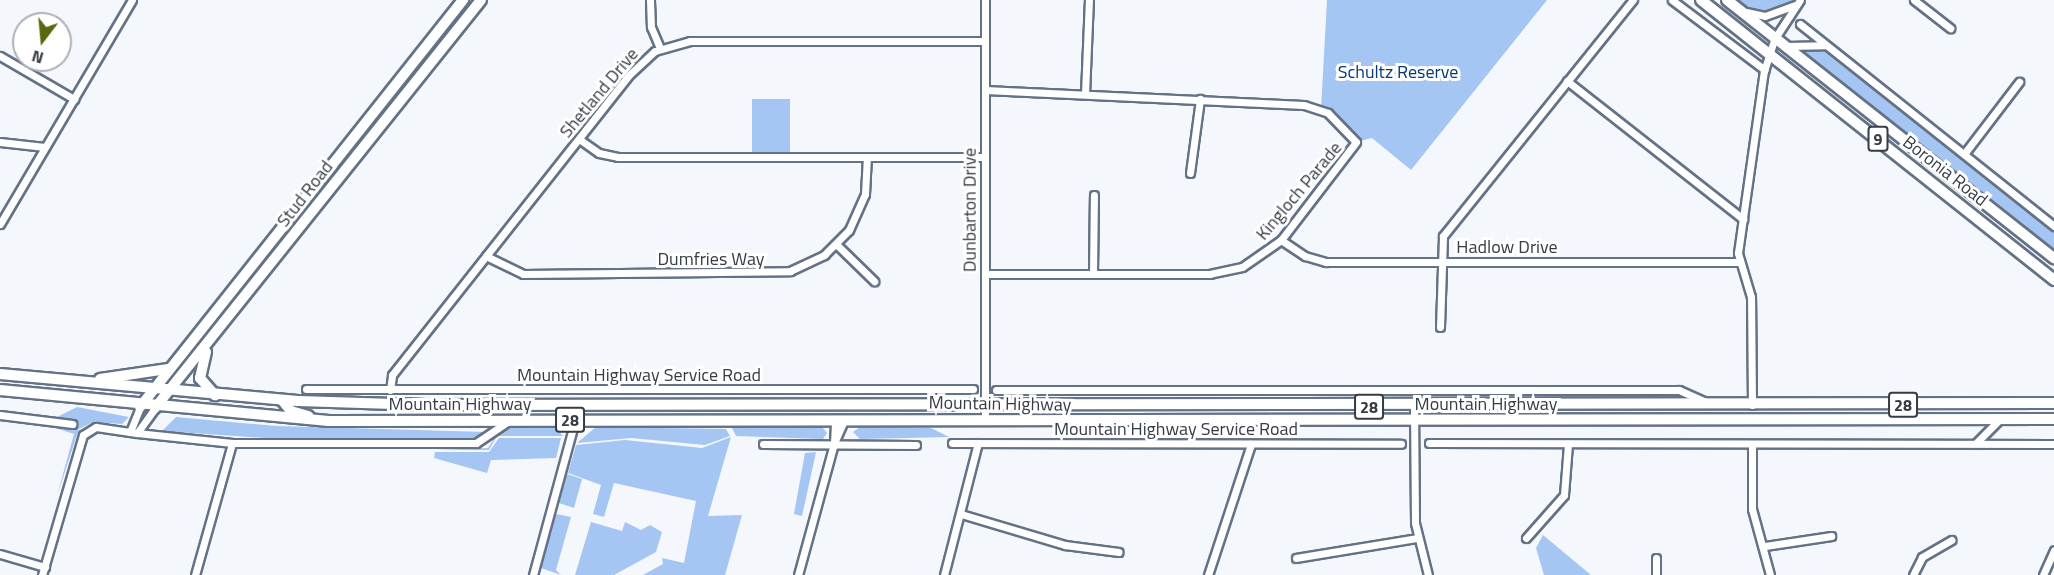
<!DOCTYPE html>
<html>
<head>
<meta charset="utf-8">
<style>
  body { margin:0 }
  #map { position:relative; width:2054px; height:575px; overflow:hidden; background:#f4f7fb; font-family:"Titillium Web",sans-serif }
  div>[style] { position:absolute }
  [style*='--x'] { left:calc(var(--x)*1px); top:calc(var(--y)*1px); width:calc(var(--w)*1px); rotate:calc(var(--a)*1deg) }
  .green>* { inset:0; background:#a5c6f3 }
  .roads { filter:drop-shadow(2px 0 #647285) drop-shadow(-2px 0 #647285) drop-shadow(0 2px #647285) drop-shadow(0 -2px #647285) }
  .minor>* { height:7px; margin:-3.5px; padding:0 3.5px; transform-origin:3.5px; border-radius:3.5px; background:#fff }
  .primary>* { height:10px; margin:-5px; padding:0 5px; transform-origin:5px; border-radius:5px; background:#fff }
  span { translate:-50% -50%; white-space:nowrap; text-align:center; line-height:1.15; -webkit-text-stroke:6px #fff; paint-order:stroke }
  .shield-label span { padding:2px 4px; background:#fff; border:2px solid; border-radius:4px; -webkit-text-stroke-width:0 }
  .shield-label { font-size:16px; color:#353c44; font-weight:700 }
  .park-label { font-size:18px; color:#053977 }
  .street-label { font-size:18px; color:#353c44 }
  .north { position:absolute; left:12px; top:12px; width:60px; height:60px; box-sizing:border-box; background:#fff; border:2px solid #aeb1b4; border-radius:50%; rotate:196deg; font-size:16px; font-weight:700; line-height:24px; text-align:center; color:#353c44 }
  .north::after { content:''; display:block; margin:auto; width:21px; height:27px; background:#59680f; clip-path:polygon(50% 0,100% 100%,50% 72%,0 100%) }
</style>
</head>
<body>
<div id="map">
  <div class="green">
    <i style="clip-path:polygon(1327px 0,1547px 0,1411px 170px,1372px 138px,1356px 142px,1321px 109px)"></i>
    <i style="clip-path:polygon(1727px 0,1800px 0,1762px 17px)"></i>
    <i style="clip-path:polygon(1825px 45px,2054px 226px,2054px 258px,1786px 46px)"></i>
    <i style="clip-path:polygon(752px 99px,790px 99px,790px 157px,752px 157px)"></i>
    <i style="clip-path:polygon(77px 407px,129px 417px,122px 424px,93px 422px,79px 429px,57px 496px,74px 434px,52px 427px,73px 427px,74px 420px,57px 417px)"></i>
    <i style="clip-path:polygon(176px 417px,277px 426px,486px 432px,472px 439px,265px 438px,162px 431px)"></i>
    <i style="clip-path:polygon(555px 427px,563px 436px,497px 436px,489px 450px,435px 450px,488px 448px,496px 436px,508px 428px)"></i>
    <i style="clip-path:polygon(596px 427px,726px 429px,730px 436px,705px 445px,631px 438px,577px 443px)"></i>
    <i style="clip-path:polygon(822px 427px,827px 433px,823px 439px,736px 436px,732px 428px)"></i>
    <i style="clip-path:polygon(860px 427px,931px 428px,949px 437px,860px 439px,853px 432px)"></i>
    <i style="clip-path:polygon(731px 437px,708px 516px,742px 515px,725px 575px,643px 575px,663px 564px,662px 558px,684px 563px,696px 501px,614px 483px,604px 517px,593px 514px,601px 485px,568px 473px,576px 445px,625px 440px,702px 448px)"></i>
    <i style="clip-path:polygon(499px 438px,561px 438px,556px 458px,491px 460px,487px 473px,434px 458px,435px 452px,489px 452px)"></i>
    <i style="clip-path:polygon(816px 452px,802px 516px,794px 514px,805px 453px)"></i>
    <i style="clip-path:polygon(567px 474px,582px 479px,574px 508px,559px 503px)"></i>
    <i style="clip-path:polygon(556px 514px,571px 517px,556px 570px,561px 575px,541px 568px)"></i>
    <i style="clip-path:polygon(591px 522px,622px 531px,625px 522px,641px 530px,650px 525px,662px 532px,656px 552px,614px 575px,575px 575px)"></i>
    <i style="clip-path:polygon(1543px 535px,1591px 575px,1544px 575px,1536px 548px)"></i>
  </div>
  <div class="roads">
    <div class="minor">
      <i style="--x:650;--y:0;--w:27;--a:88"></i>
      <i style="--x:651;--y:27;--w:23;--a:67"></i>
      <i style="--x:985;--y:0;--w:420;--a:90"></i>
      <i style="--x:1672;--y:0;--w:116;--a:37"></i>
      <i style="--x:1914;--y:0;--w:46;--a:37.9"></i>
      <i style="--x:1746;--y:12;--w:19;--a:12"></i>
      <i style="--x:1765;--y:16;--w:32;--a:-20"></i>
      <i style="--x:1800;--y:24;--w:325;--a:38.5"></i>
      <i style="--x:1786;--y:46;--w:39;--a:-1"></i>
      <i style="--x:0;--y:56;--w:86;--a:30.2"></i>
      <i style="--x:1567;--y:81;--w:224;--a:38.1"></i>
      <i style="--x:985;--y:90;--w:319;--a:2.7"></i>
      <i style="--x:1304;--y:105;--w:25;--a:18"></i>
      <i style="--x:1328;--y:113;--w:40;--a:46"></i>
      <i style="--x:1356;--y:142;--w:123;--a:127.4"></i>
      <i style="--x:1281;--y:240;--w:47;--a:145.3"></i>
      <i style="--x:1242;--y:267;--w:33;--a:168"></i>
      <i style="--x:1210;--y:274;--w:225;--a:180"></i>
      <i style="--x:1085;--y:94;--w:94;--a:-87.6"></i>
      <i style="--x:579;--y:139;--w:24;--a:35"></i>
      <i style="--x:599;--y:153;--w:19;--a:12"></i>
      <i style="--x:618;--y:157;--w:367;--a:0"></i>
      <i style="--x:0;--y:142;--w:45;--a:6.3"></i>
      <i style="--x:1964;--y:154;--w:91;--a:-52.6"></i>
      <i style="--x:1190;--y:173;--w:75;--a:-82.3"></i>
      <i style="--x:0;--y:224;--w:260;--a:-59.5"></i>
      <i style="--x:1281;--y:240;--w:29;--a:34"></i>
      <i style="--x:1305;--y:256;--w:22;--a:16"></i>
      <i style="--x:1326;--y:262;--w:412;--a:0"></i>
      <i style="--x:837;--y:245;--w:52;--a:44.2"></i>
      <i style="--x:486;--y:256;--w:41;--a:25.9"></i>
      <i style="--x:523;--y:274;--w:267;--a:-0.6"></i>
      <i style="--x:790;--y:271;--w:38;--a:-25"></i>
      <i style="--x:824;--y:255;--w:35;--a:-45"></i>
      <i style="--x:849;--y:230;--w:39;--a:-66"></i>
      <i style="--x:865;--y:194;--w:37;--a:-87"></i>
      <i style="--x:1093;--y:273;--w:78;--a:-89.3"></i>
      <i style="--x:1440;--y:327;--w:91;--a:-88.1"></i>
      <i style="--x:1443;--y:236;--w:303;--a:-51.2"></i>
      <i style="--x:306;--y:389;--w:667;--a:0"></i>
      <i style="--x:390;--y:390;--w:15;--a:-82"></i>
      <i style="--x:392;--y:375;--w:382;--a:-51.7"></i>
      <i style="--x:629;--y:75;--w:35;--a:-43"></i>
      <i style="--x:655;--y:51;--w:36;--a:-16"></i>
      <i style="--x:690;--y:41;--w:295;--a:0"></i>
      <i style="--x:996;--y:390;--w:683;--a:0"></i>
      <i style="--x:1679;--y:390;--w:30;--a:24"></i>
      <i style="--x:1752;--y:405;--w:108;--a:-90.5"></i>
      <i style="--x:1751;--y:297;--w:46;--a:-106.5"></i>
      <i style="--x:1738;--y:253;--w:184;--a:-81.9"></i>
      <i style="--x:1764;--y:71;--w:35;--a:-72"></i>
      <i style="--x:1775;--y:38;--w:45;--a:-56.7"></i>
      <i style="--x:1414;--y:406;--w:117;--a:89.5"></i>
      <i style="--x:1415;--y:523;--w:54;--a:76"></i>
      <i style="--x:0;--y:415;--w:73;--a:7.1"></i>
      <i style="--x:130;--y:432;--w:27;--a:-68"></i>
      <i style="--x:137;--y:433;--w:96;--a:6"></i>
      <i style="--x:232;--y:443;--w:244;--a:0"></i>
      <i style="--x:476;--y:443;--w:37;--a:-34"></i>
      <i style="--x:834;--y:443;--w:24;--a:-66"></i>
      <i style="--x:952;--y:443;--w:449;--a:0.1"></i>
      <i style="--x:1429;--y:443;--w:625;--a:0.09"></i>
      <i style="--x:1976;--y:443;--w:35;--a:-45"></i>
      <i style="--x:763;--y:444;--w:153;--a:0.4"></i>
      <i style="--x:1752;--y:444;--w:65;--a:90"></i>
      <i style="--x:1752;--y:509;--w:68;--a:74.7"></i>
      <i style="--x:961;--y:514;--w:109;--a:16.6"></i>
      <i style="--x:1065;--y:545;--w:54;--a:7.4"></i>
      <i style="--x:1526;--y:538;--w:57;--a:-48.5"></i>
      <i style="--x:1564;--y:495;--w:51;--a:-85.5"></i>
      <i style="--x:1765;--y:546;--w:67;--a:-8.6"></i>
      <i style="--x:0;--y:554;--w:47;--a:16.1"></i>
      <i style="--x:1296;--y:558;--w:123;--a:-9.4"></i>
      <i style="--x:1656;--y:558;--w:17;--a:90"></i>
      <i style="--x:42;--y:575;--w:146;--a:-73.7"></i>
      <i style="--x:83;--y:435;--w:15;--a:-32"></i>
      <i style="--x:96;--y:427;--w:41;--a:8.3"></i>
      <i style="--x:137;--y:433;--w:31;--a:-54"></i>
      <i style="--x:195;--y:575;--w:137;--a:-74.3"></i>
      <i style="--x:533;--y:575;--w:161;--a:-74.8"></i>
      <i style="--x:798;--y:575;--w:137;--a:-74.7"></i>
      <i style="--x:834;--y:443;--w:22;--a:-87"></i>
      <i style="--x:944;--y:575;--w:136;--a:-75.6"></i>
      <i style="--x:1208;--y:575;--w:138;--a:-71.8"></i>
      <i style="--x:1913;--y:575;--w:20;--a:-63"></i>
      <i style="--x:1922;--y:557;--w:34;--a:-30"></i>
      <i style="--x:2043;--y:575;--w:27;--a:-66"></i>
    </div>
    <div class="primary">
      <i style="--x:1701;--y:0;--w:451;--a:38.4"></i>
      <i style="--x:1727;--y:0;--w:417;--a:38.3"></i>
      <i style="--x:206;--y:352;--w:27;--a:103"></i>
      <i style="--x:200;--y:378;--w:23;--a:49"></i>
      <i style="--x:0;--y:374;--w:299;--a:5.2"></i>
      <i style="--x:298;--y:401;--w:128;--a:1.8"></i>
      <i style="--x:426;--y:405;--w:1628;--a:-0.07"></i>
      <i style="--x:100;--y:379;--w:69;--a:-8.4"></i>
      <i style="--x:0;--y:390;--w:330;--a:5.4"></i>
      <i style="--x:329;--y:421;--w:1725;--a:-0.07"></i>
      <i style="--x:282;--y:400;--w:14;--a:51"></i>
      <i style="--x:291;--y:411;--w:18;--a:16"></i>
      <i style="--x:140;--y:407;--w:520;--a:-51.56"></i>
      <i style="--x:155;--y:408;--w:522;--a:-51.37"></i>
    </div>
  </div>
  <div class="shield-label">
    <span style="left:1878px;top:139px">9</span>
    <span style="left:1903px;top:405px">28</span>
    <span style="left:1369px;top:407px">28</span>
    <span style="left:570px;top:420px">28</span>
  </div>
  <div class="park-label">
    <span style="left:1398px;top:72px">Schultz Reserve</span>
  </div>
  <div class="street-label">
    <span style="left:599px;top:93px;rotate:-50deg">Shetland Drive</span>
    <span style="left:1945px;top:171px;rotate:38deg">Boronia Road</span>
    <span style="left:1299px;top:191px;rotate:-50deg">Kingloch Parade</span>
    <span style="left:305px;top:194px;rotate:-52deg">Stud Road</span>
    <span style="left:970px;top:210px;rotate:-90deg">Dunbarton Drive</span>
    <span style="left:1507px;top:247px">Hadlow Drive</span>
    <span style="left:711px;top:259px">Dumfries Way</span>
    <span style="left:639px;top:375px">Mountain Highway Service Road</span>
    <span style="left:460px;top:404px">Mountain Highway</span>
    <span style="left:1000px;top:404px;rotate:1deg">Mountain Highway</span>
    <span style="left:1486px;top:404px">Mountain Highway</span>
    <span style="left:1176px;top:429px">Mountain Highway Service Road</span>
  </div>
  <div class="north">N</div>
</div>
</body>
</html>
